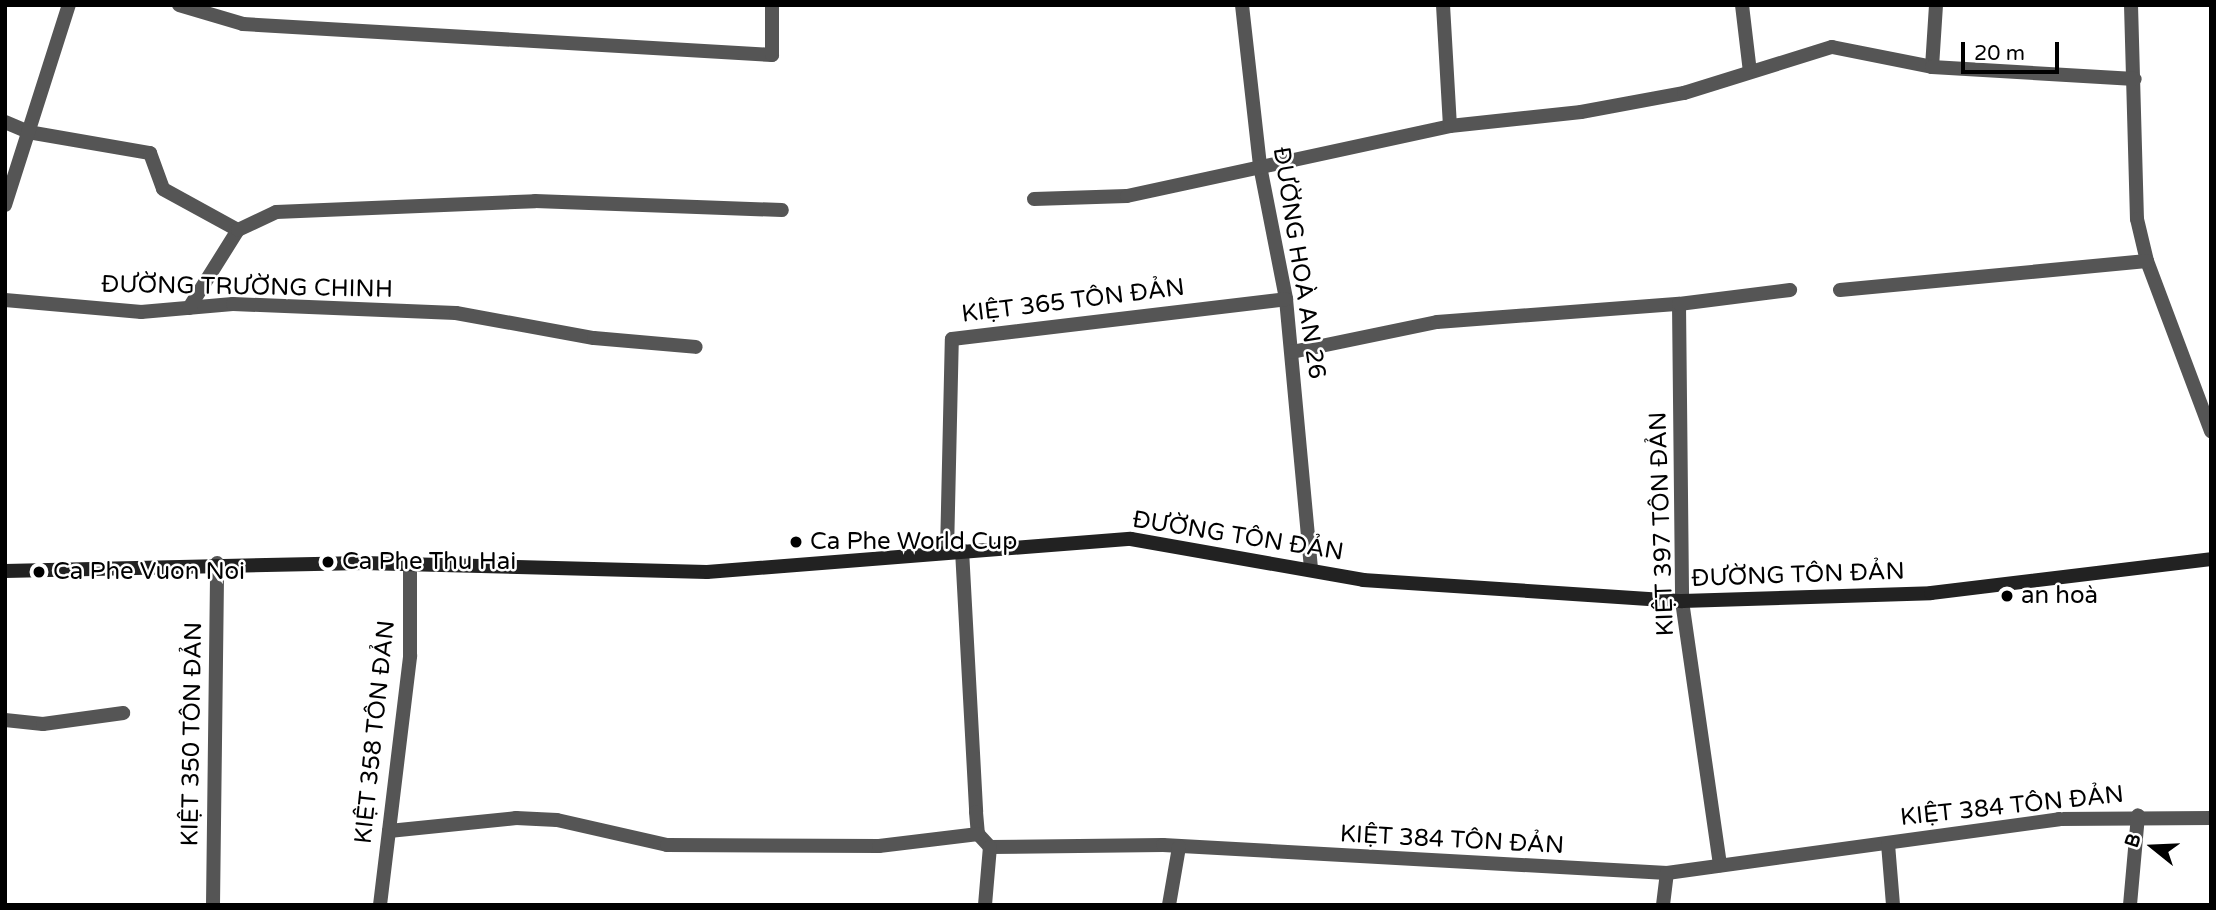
<!DOCTYPE html>
<html>
<head>
<meta charset="utf-8">
<style>
  body { margin:0 }
  #map { position:relative; width:2216px; height:910px; overflow:hidden; background:#fff; font-family:"Varela Round",sans-serif }
  div>[style] { position:absolute }
  [style*='--x'] { left:calc(var(--x)*1px); top:calc(var(--y)*1px); width:calc(var(--w)*1px); rotate:calc(var(--a)*1deg) }
  .street>* { height:14px; margin:-7px; padding:0 7px; transform-origin:7px; border-radius:7px; background:#555 }
  .secondary>* { height:14px; margin:-7px; padding:0 7px; transform-origin:7px; border-radius:7px; background:#222 }
  .dots>* { width:19px; height:19px; translate:-50% -50%; box-sizing:border-box; border:4px solid #fff; border-radius:50% }
  span { translate:-50% -50%; white-space:nowrap; text-align:center; line-height:1.15; -webkit-text-stroke:5px #fff; paint-order:stroke }
  .street-label { font-size:24px; color:#000 }
  .poi-label { font-size:24px; color:#000 }
  .left { translate:0 -50%; text-align:left }
  .frame { position:absolute; inset:0; border:7px solid #000; pointer-events:none }
  .north { position:absolute; left:2118px; top:812px; width:70px; height:70px; -webkit-text-stroke:5px #fff; paint-order:stroke; rotate:288deg; font-size:19px; font-weight:700; line-height:28px; text-align:center; color:#000 }
  .north::after { content:''; display:block; margin:auto; width:24px; height:32px; background:#000; clip-path:polygon(50% 0,100% 100%,50% 72%,0 100%) }
  .scale { position:absolute; left:1961px; top:42px; width:98px; height:32px; box-sizing:border-box; border:4px solid #000; border-top:0; padding-left:9px; font-size:21px; line-height:24px; white-space:nowrap; color:#000; -webkit-text-stroke:5px #fff; paint-order:stroke }
</style>
</head>
<body>
<div id="map">
  <div class="street">
    <i style="--x:179;--y:5;--w:67;--a:16.5"></i>
    <i style="--x:243;--y:24;--w:530;--a:3.35"></i>
    <i style="--x:772;--y:55;--w:50;--a:-90"></i>
    <i style="--x:1242;--y:5;--w:162;--a:83.6"></i>
    <i style="--x:1260;--y:166;--w:136;--a:78.9"></i>
    <i style="--x:1286;--y:299;--w:272;--a:84.7"></i>
    <i style="--x:1443;--y:5;--w:121;--a:86.7"></i>
    <i style="--x:1742;--y:5;--w:67;--a:83.2"></i>
    <i style="--x:2131;--y:5;--w:214;--a:88.4"></i>
    <i style="--x:2137;--y:219;--w:43;--a:76.6"></i>
    <i style="--x:2147;--y:261;--w:182;--a:69.4"></i>
    <i style="--x:1932;--y:67;--w:62;--a:-86.3"></i>
    <i style="--x:5;--y:122;--w:25;--a:23"></i>
    <i style="--x:28;--y:132;--w:124;--a:9.8"></i>
    <i style="--x:150;--y:153;--w:38;--a:70"></i>
    <i style="--x:163;--y:189;--w:85;--a:28.7"></i>
    <i style="--x:1034;--y:199;--w:93;--a:-1.8"></i>
    <i style="--x:1127;--y:196;--w:330;--a:-12.2"></i>
    <i style="--x:1450;--y:126;--w:132;--a:-6.1"></i>
    <i style="--x:1581;--y:112;--w:105;--a:-10.5"></i>
    <i style="--x:1684;--y:93;--w:155;--a:-17.3"></i>
    <i style="--x:1832;--y:47;--w:102;--a:11.3"></i>
    <i style="--x:1932;--y:67;--w:203;--a:3.4"></i>
    <i style="--x:5;--y:205;--w:210;--a:-72.3"></i>
    <i style="--x:1840;--y:290;--w:308;--a:-5.4"></i>
    <i style="--x:5;--y:300;--w:137;--a:5"></i>
    <i style="--x:141;--y:312;--w:92;--a:-5"></i>
    <i style="--x:233;--y:304;--w:223;--a:2.3"></i>
    <i style="--x:456;--y:313;--w:140;--a:10.3"></i>
    <i style="--x:594;--y:338;--w:102;--a:5"></i>
    <i style="--x:1679;--y:304;--w:297;--a:89.4"></i>
    <i style="--x:1682;--y:601;--w:267;--a:81.8"></i>
    <i style="--x:189;--y:308;--w:92;--a:-57.9"></i>
    <i style="--x:238;--y:230;--w:42;--a:-25.3"></i>
    <i style="--x:276;--y:212;--w:259;--a:-2.4"></i>
    <i style="--x:535;--y:201;--w:247;--a:2.1"></i>
    <i style="--x:1292;--y:352;--w:148;--a:-11.7"></i>
    <i style="--x:1437;--y:322;--w:243;--a:-4.3"></i>
    <i style="--x:1679;--y:304;--w:112;--a:-7.2"></i>
    <i style="--x:962;--y:550;--w:262;--a:86.9"></i>
    <i style="--x:976;--y:812;--w:22;--a:85"></i>
    <i style="--x:978;--y:834;--w:18;--a:47"></i>
    <i style="--x:990;--y:847;--w:173;--a:-0.7"></i>
    <i style="--x:1163;--y:845;--w:505;--a:3.18"></i>
    <i style="--x:1667;--y:873;--w:396;--a:-7.8"></i>
    <i style="--x:2059;--y:819;--w:152;--a:-0.4"></i>
    <i style="--x:947;--y:552;--w:213;--a:-88.7"></i>
    <i style="--x:952;--y:339;--w:336;--a:-6.8"></i>
    <i style="--x:5;--y:720;--w:38;--a:6"></i>
    <i style="--x:43;--y:724;--w:81;--a:-7.8"></i>
    <i style="--x:389;--y:831;--w:128;--a:-5.8"></i>
    <i style="--x:516;--y:818;--w:41;--a:2.8"></i>
    <i style="--x:557;--y:820;--w:113;--a:12.8"></i>
    <i style="--x:667;--y:845;--w:212;--a:0.3"></i>
    <i style="--x:879;--y:846;--w:100;--a:-6.9"></i>
    <i style="--x:1888;--y:844;--w:61;--a:85.3"></i>
    <i style="--x:213;--y:905;--w:342;--a:-89.3"></i>
    <i style="--x:380;--y:905;--w:251;--a:-83.1"></i>
    <i style="--x:410;--y:656;--w:92;--a:-90"></i>
    <i style="--x:985;--y:905;--w:58;--a:-85.1"></i>
    <i style="--x:1169;--y:905;--w:59;--a:-80.2"></i>
    <i style="--x:1663;--y:905;--w:32;--a:-83"></i>
    <i style="--x:2130;--y:905;--w:90;--a:-84.9"></i>
  </div>
  <div class="secondary">
    <i style="--x:5;--y:571;--w:358;--a:-1.3"></i>
    <i style="--x:363;--y:563;--w:344;--a:1.5"></i>
    <i style="--x:707;--y:572;--w:425;--a:-4.5"></i>
    <i style="--x:1131;--y:539;--w:236;--a:10"></i>
    <i style="--x:1363;--y:580;--w:320;--a:3.8"></i>
    <i style="--x:1682;--y:601;--w:249;--a:-1.8"></i>
    <i style="--x:1931;--y:593;--w:282;--a:-6.9"></i>
  </div>
  <div class="dots">
    <i style="left:796px;top:542px;background:#000"></i>
    <i style="left:328px;top:562px;background:#000"></i>
    <i style="left:39px;top:572px;background:#000"></i>
    <i style="left:2007px;top:596px;background:#000"></i>
  </div>
  <div class="street-label">
    <span style="left:1299px;top:263px;rotate:81deg">ĐƯỜNG HOÀ AN 26</span>
    <span style="left:247px;top:287px;rotate:1deg">ĐƯỜNG TRƯỜNG CHINH</span>
    <span style="left:1073px;top:301px;rotate:-7deg">KIỆT 365 TÔN ĐẢN</span>
    <span style="left:1662px;top:524px;rotate:-92deg">KIỆT 397 TÔN ĐẢN</span>
    <span style="left:1238px;top:536px;rotate:9deg">ĐƯỜNG TÔN ĐẢN</span>
    <span style="left:1798px;top:575px;rotate:-2deg">ĐƯỜNG TÔN ĐẢN</span>
    <span style="left:375px;top:732px;rotate:-84deg">KIỆT 358 TÔN ĐẢN</span>
    <span style="left:192px;top:734px;rotate:-89deg">KIỆT 350 TÔN ĐẢN</span>
    <span style="left:2012px;top:806px;rotate:-6deg">KIỆT 384 TÔN ĐẢN</span>
    <span style="left:1452px;top:840px;rotate:3deg">KIỆT 384 TÔN ĐẢN</span>
  </div>
  <div class="poi-label">
    <span class="left" style="left:810px;top:542px">Ca Phe World Cup</span>
    <span class="left" style="left:342px;top:562px">Ca Phe Thu Hai</span>
    <span class="left" style="left:53px;top:572px">Ca Phe Vuon Noi</span>
    <span class="left" style="left:2021px;top:596px">an hoà</span>
  </div>
  <div class="frame"></div>
  <div class="north">B</div>
  <div class="scale">20 m</div>
</div>
</body>
</html>
